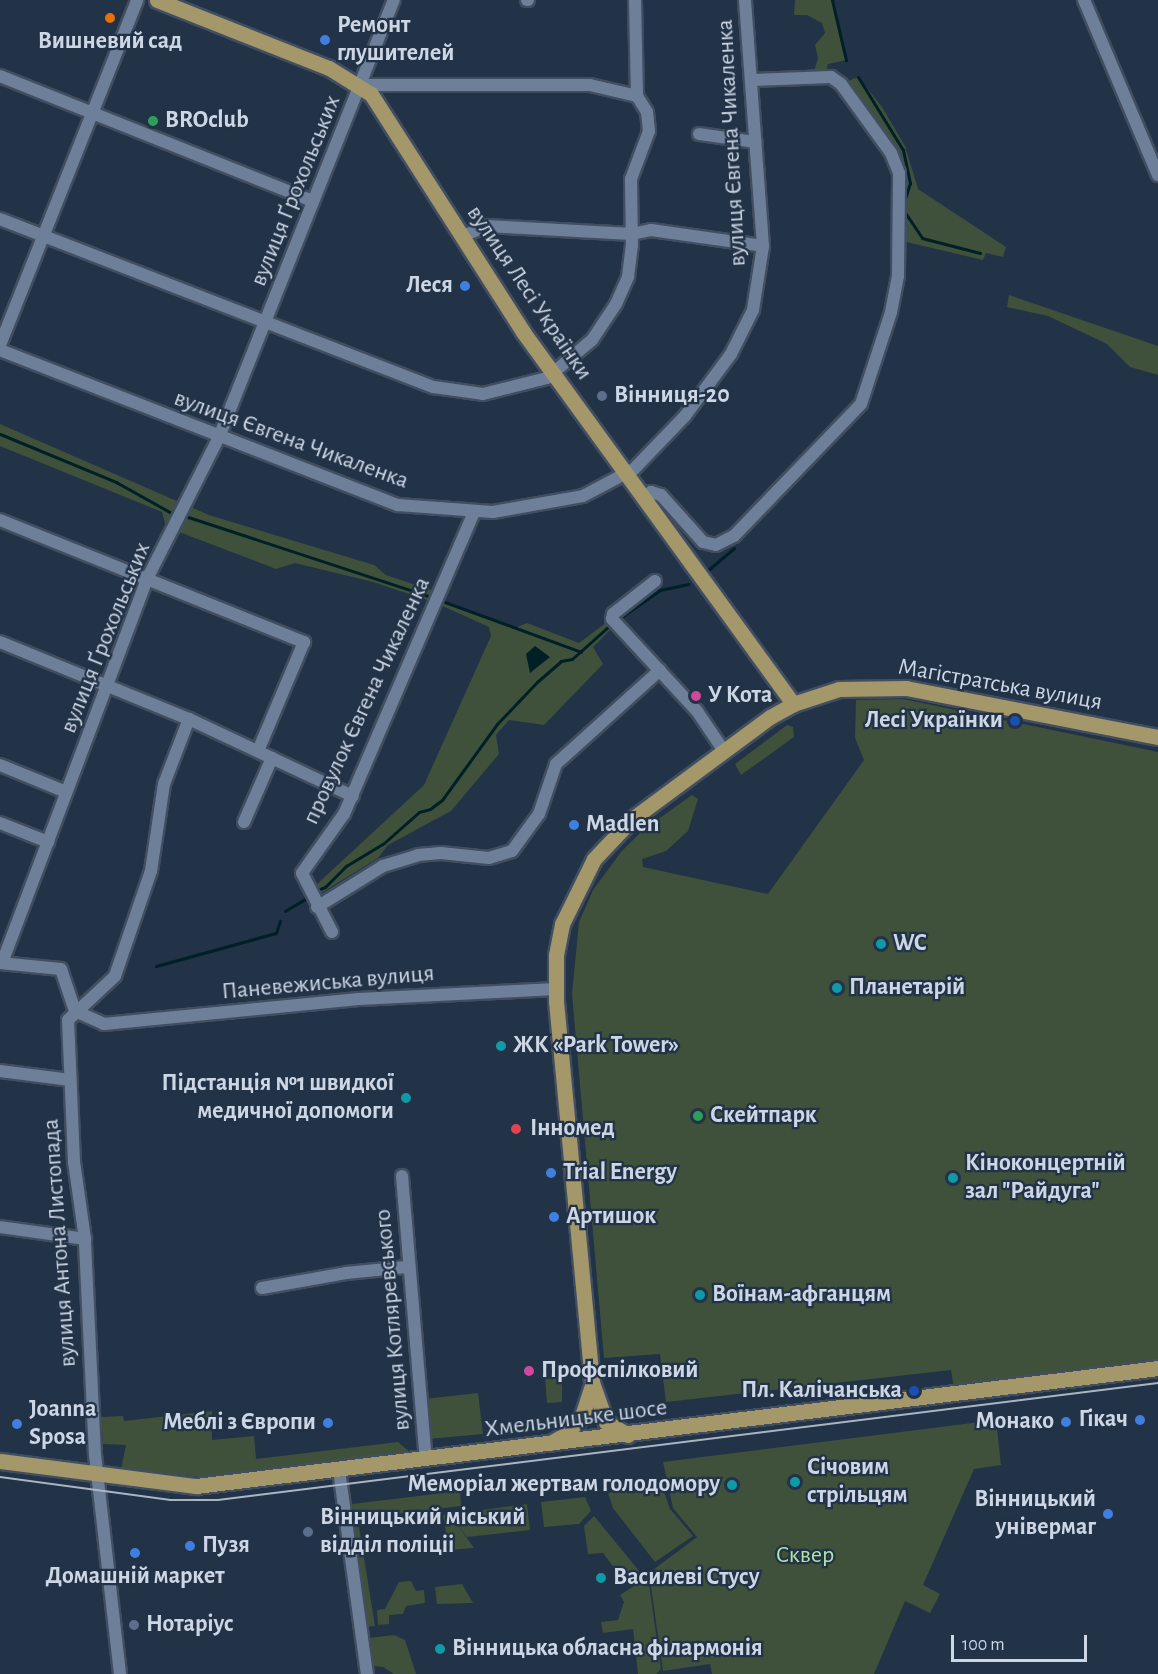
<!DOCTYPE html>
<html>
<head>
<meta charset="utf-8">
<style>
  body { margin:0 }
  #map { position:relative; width:1158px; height:1674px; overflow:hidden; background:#223247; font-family:"Alegreya Sans",sans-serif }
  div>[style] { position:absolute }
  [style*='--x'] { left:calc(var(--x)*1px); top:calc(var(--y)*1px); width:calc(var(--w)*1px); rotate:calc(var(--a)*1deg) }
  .green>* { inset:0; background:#3f513b }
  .water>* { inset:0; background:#001f27 }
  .stream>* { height:3px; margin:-1.5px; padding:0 1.5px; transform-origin:1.5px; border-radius:1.5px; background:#001f27 }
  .roads { filter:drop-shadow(2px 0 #414e60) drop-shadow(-2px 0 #414e60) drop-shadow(0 2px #414e60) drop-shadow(0 -2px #414e60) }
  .minor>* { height:12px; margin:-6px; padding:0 6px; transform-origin:6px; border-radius:6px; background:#6e8099 }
  .major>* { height:15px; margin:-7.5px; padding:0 7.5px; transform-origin:7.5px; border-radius:7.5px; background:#a4976a }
  .tram>* { height:1.5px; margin:-0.75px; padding:0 0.75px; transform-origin:0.75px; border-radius:0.75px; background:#aab5c4 }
  .dots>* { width:16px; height:16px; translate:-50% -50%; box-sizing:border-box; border:3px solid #223247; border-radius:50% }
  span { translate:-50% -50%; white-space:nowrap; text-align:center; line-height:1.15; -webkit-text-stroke:4.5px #223247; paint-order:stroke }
  .poi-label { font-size:24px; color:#ccd6e4; font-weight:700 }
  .left { translate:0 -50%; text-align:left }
  .right { translate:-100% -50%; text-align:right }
  .street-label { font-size:24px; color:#ccd6e4 }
  .park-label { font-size:24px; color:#b3e4a6 }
  .scale { position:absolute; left:951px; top:1635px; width:136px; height:27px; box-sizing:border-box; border:3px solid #ccd6e4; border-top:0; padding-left:8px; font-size:18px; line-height:21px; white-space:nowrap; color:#ccd6e4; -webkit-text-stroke:4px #223247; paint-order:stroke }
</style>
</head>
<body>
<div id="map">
  <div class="green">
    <i style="clip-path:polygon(795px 0,832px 0,846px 60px,828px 64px,825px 75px,813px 75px,818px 58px,815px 45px,825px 33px,822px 23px,807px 15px,794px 15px)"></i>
    <i style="clip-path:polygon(858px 77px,882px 107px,905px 146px,918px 189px,1006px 247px,1003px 257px,986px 253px,983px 260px,898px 240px,899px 172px,841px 84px)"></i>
    <i style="clip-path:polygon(1009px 295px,1158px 346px,1158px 375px,1130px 367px,1107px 344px,1048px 316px,1007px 307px)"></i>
    <i style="clip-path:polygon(0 424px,209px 515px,374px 565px,386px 575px,431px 590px,432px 597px,515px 628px,527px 623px,579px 643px,607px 622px,610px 630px,593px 647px,603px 664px,544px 725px,509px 720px,496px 735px,499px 754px,451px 811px,388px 845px,378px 858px,318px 895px,315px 886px,424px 785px,491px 636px,489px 627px,436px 603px,373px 582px,295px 563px,276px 569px,166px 527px,162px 512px,0 446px)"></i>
    <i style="clip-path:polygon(903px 699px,1158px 752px,1158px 1361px,954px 1388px,951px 1370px,666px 1402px,660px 1354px,604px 1358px,572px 994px,579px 922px,593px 890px,621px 852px,643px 830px,692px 795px,698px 799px,688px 831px,666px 851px,642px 859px,643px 867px,768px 894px,864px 760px,855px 738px,856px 700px)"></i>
    <i style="clip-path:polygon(787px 725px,793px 727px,794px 737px,741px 775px,735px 764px)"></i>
    <i style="clip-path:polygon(562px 1377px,562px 1402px,547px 1403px,545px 1378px)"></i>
    <i style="clip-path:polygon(478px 1393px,483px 1434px,428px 1439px,424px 1399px)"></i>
    <i style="clip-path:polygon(212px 1411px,212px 1440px,254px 1436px,256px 1459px,398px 1442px,410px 1452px,202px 1477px,121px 1469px,126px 1445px,103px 1444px,101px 1417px,123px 1416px,124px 1421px)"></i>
    <i style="clip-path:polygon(996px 1420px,1001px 1465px,974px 1469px,923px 1585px,940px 1594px,930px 1613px,905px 1601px,874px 1674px,712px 1674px,710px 1664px,663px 1671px,649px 1573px,697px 1537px,673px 1508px,663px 1462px)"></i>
    <i style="clip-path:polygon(652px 1485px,662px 1486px,670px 1509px,693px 1536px,655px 1562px,613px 1508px,608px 1493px)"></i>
    <i style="clip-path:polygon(460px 1491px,461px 1506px,354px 1519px,352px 1504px)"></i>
    <i style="clip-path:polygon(585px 1497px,591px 1511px,579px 1524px,544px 1527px,541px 1502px)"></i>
    <i style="clip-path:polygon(527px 1504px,530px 1530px,467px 1537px,452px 1517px,474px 1548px,449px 1550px,443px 1515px)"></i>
    <i style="clip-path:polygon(594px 1516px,640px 1572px,624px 1581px,603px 1553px,588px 1554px,584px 1526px)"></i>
    <i style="clip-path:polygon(351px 1527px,359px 1527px,375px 1626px,364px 1627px)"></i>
    <i style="clip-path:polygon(648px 1577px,661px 1669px,656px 1674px,638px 1674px,633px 1629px,603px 1633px,601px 1622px,618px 1620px,624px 1602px,620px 1595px)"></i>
    <i style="clip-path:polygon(411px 1581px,416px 1591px,424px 1590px,425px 1603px,406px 1606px,403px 1614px,389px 1615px,389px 1624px,378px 1625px,377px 1610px,385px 1609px,399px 1582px)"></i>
    <i style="clip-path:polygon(462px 1584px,473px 1603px,437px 1604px,435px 1587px)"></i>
    <i style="clip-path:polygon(394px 1635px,405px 1640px,416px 1674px,394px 1674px,383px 1667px,373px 1666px,369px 1638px)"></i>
  </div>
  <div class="water">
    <i style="clip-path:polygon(535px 646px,550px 657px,530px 673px,526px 654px)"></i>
  </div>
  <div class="stream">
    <i style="--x:832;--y:0;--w:62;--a:76.9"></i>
    <i style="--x:858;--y:77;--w:86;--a:58.3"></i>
    <i style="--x:903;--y:150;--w:34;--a:78"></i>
    <i style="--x:910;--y:183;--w:20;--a:108"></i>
    <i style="--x:904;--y:211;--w:32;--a:56"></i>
    <i style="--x:922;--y:238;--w:60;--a:14.5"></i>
    <i style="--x:0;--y:434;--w:126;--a:22.5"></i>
    <i style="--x:116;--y:482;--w:68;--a:29.2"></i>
    <i style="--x:185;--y:516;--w:259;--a:18.2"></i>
    <i style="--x:708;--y:570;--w:34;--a:-40"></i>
    <i style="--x:442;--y:601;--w:148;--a:20.1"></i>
    <i style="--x:617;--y:620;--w:52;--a:-34.9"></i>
    <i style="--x:660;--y:590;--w:29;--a:-12"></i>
    <i style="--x:315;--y:891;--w:11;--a:-22"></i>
    <i style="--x:325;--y:887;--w:30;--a:-45"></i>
    <i style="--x:346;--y:866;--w:44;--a:-31.2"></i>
    <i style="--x:384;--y:843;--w:47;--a:-41.5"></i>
    <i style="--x:419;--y:812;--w:11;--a:-15"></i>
    <i style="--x:430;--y:809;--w:15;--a:-37"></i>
    <i style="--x:442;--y:800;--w:94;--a:-54.1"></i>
    <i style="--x:497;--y:724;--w:58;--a:-46.4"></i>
    <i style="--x:537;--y:682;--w:32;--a:-41"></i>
    <i style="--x:561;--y:661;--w:11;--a:-10"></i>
    <i style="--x:572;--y:659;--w:51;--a:-41.8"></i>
    <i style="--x:285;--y:911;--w:27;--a:-31"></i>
    <i style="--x:156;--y:966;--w:124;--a:-15.4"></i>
    <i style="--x:276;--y:933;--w:13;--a:-72"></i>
  </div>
  <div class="roads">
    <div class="minor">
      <i style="--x:527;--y:0;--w:1;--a:0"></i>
      <i style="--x:1084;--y:0;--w:190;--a:67.1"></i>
      <i style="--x:0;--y:76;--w:337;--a:21.8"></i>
      <i style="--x:362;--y:85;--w:228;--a:0"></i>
      <i style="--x:590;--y:85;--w:48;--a:13.2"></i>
      <i style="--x:699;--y:134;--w:57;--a:8.1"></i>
      <i style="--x:0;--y:219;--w:465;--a:21.2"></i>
      <i style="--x:434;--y:387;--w:49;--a:8.1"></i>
      <i style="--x:483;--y:394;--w:66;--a:-14"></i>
      <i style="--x:547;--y:378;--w:59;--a:-40.2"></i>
      <i style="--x:592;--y:340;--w:43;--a:-56.3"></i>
      <i style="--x:616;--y:304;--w:30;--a:-66"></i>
      <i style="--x:628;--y:277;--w:32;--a:-83"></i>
      <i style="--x:632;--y:245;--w:66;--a:-90.9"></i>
      <i style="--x:631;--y:179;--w:51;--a:-69.4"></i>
      <i style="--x:649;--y:131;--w:19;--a:-96"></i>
      <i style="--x:647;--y:112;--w:19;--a:-122"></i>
      <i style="--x:637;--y:96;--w:96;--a:-91.2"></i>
      <i style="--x:463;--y:236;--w:26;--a:-23"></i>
      <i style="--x:487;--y:226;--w:145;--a:3.2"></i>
      <i style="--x:632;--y:234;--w:19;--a:-12"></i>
      <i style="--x:651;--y:230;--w:113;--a:8.1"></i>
      <i style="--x:0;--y:345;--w:371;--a:-68.3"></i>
      <i style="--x:0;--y:350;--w:427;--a:21.3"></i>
      <i style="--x:398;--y:505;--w:95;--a:4.2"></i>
      <i style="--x:493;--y:512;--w:91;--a:-10.1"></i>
      <i style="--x:583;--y:496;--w:58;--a:-27.9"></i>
      <i style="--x:634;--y:469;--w:74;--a:-46.1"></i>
      <i style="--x:685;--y:416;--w:77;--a:-53.4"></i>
      <i style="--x:731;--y:354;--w:49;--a:-63.4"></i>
      <i style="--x:753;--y:310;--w:65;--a:-81.1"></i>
      <i style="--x:763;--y:246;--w:247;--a:-94.2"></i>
      <i style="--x:644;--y:498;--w:9;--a:-41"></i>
      <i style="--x:651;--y:492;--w:10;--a:17"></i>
      <i style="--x:661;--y:495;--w:63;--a:48.2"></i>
      <i style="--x:703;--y:542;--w:13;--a:13"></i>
      <i style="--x:716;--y:545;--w:20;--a:-27"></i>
      <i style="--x:734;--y:536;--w:183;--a:-46.1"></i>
      <i style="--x:861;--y:404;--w:97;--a:-71.9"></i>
      <i style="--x:891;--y:312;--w:37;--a:-79"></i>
      <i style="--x:898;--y:276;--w:103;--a:-89.4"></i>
      <i style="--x:899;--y:173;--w:22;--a:-112"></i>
      <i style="--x:891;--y:153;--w:85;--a:-125.9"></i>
      <i style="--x:841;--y:84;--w:12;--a:-145"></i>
      <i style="--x:831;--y:77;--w:79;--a:177.8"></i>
      <i style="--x:0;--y:520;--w:328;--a:21.9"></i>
      <i style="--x:304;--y:642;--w:118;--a:112.9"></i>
      <i style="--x:655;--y:581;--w:53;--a:141.8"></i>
      <i style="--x:613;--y:614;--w:5;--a:101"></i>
      <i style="--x:612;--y:619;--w:125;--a:47.3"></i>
      <i style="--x:697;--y:711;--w:48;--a:56"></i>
      <i style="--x:0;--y:642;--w:204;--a:22.2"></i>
      <i style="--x:189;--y:719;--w:181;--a:25.2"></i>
      <i style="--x:0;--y:765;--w:71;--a:22.2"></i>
      <i style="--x:244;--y:822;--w:70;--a:-66.4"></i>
      <i style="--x:0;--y:823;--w:52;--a:21.6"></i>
      <i style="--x:317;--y:907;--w:78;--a:-31.8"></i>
      <i style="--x:383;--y:866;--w:37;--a:-17"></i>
      <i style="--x:418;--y:855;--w:23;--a:-5"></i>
      <i style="--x:441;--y:853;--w:48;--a:5.9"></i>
      <i style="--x:489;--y:858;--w:24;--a:-17"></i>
      <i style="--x:512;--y:851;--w:46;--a:-53.9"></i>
      <i style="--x:539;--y:814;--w:53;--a:-71.2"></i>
      <i style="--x:556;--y:764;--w:140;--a:-42.1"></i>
      <i style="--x:332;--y:932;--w:66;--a:-117"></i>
      <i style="--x:302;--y:873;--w:72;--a:-54.6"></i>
      <i style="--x:344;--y:814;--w:329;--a:-66.7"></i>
      <i style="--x:0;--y:963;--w:61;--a:5.6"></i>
      <i style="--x:61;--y:969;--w:44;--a:71.6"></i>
      <i style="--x:75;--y:1011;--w:32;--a:24"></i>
      <i style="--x:104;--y:1024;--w:256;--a:-5.6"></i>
      <i style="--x:359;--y:999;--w:197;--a:-2.9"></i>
      <i style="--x:2;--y:963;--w:410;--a:-69.3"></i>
      <i style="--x:147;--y:579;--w:159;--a:-63.1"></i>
      <i style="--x:219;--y:437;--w:471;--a:-68.2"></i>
      <i style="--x:0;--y:1071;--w:71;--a:7.3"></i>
      <i style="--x:402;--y:1176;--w:285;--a:85.2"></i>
      <i style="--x:0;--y:1227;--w:86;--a:8"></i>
      <i style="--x:262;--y:1288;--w:85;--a:-10.1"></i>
      <i style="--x:346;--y:1273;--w:61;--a:-5.6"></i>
      <i style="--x:339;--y:1470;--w:206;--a:82.2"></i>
      <i style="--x:120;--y:1674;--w:220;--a:-96.5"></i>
      <i style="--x:95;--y:1455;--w:216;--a:-92.7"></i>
      <i style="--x:85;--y:1239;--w:78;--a:-98.1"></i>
      <i style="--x:74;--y:1162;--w:142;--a:-92.4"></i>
      <i style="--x:68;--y:1020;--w:64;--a:-43.1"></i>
      <i style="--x:115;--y:976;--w:111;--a:-71.1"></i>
      <i style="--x:151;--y:871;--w:88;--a:-81.5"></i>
      <i style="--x:164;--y:784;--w:70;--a:-69"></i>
    </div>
    <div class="major">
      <i style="--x:157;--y:0;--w:185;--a:21.6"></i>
      <i style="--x:329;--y:68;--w:49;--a:31.8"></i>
      <i style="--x:371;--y:94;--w:282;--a:57.4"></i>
      <i style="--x:523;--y:332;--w:460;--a:54"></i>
      <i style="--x:628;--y:1435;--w:26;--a:-149"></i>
      <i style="--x:606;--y:1422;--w:42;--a:-109.3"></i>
      <i style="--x:592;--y:1382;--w:383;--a:-95.4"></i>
      <i style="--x:556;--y:1001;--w:46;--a:-90"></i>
      <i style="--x:556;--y:955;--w:32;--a:-79"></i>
      <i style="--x:562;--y:924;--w:72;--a:-63.8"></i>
      <i style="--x:594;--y:859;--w:55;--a:-46.5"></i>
      <i style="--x:632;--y:819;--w:172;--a:-36.5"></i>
      <i style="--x:770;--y:717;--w:26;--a:-29"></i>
      <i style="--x:793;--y:704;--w:48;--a:-18.1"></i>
      <i style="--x:839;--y:689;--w:67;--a:-0.9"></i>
      <i style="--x:906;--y:688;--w:257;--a:11"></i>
      <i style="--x:550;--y:1443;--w:18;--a:-29"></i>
      <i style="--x:566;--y:1434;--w:24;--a:-48"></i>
      <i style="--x:582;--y:1416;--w:29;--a:-72"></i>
      <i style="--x:0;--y:1461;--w:198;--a:7.3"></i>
      <i style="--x:196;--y:1486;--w:969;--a:-6.99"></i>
    </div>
  </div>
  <div class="tram">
    <i style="--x:0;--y:1477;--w:172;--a:7.7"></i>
    <i style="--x:170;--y:1500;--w:48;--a:0"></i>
    <i style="--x:218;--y:1500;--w:947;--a:-7.1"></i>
  </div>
  <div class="dots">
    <i style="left:110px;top:18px;background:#e8710a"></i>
    <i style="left:325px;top:40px;background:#3f7fe0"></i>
    <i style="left:153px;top:121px;background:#2e9e5b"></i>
    <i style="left:465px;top:286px;background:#3f7fe0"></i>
    <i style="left:602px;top:396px;background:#5c6f8a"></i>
    <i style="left:696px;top:696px;background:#d1479c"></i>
    <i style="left:1015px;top:721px;background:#1a4fb4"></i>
    <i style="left:574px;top:825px;background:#3f7fe0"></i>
    <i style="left:881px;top:944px;background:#0f9aa8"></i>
    <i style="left:837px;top:988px;background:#0f9aa8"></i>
    <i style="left:501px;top:1046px;background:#0f9aa8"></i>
    <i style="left:406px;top:1098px;background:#0f9aa8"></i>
    <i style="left:698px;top:1116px;background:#2e9e5b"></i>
    <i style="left:516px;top:1129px;background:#e0444e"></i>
    <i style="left:551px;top:1173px;background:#3f7fe0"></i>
    <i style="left:953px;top:1178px;background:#0f9aa8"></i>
    <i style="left:554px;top:1217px;background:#3f7fe0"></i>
    <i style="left:700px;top:1295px;background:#0f9aa8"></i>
    <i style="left:529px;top:1371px;background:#d1479c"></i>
    <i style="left:914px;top:1391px;background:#1a4fb4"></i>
    <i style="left:1140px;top:1420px;background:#3f7fe0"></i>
    <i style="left:1066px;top:1422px;background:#3f7fe0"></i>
    <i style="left:328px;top:1423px;background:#3f7fe0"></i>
    <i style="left:17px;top:1424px;background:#3f7fe0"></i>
    <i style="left:795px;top:1482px;background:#0f9aa8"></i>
    <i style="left:732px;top:1485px;background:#0f9aa8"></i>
    <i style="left:1108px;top:1514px;background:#3f7fe0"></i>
    <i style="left:308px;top:1532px;background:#5c6f8a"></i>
    <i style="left:190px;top:1546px;background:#3f7fe0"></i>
    <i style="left:135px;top:1553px;background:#3f7fe0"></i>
    <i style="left:601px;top:1578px;background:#0f9aa8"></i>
    <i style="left:134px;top:1625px;background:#5c6f8a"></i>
    <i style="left:440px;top:1649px;background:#0f9aa8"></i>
  </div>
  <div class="poi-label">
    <span class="left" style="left:337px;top:40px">Ремонт<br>глушителей</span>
    <span style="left:110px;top:42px">Вишневий сад</span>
    <span class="left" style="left:165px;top:121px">BROclub</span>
    <span class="right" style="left:453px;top:286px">Леся</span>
    <span class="left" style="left:614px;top:396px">Вінниця-20</span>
    <span class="left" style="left:708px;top:696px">У Кота</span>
    <span class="right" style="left:1003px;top:721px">Лесі Українки</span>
    <span class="left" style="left:586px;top:825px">Madlen</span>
    <span class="left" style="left:893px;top:944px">WC</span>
    <span class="left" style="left:849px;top:988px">Планетарій</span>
    <span class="left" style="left:513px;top:1046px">ЖК «Park Tower»</span>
    <span class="right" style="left:394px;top:1098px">Підстанція №1 швидкої<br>медичної допомоги</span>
    <span class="left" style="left:710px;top:1116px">Скейтпарк</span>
    <span class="left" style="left:530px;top:1129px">Інномед</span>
    <span class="left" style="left:965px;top:1178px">Кіноконцертній<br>зал "Райдуга"</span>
    <span class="left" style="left:563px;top:1173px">Trial Energy</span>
    <span class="left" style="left:566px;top:1217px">Артишок</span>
    <span class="left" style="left:712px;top:1295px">Воїнам-афганцям</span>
    <span class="left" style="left:541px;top:1371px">Профспілковий</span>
    <span class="right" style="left:902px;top:1391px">Пл. Калічанська</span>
    <span class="left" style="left:29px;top:1424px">Joanna<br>Sposa</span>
    <span class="right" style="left:1128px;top:1420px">Гікач</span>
    <span class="right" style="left:1054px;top:1422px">Монако</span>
    <span class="right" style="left:316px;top:1423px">Меблі з Європи</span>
    <span class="left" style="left:807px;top:1482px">Січовим<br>стрільцям</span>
    <span class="right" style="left:720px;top:1485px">Меморіал жертвам голодомору</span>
    <span class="right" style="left:1096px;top:1514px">Вінницький<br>універмаг</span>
    <span class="left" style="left:320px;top:1532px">Вінницький міський<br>відділ поліціі</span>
    <span class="left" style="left:202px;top:1546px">Пузя</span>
    <span style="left:135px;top:1577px">Домашній маркет</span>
    <span class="left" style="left:613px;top:1578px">Василеві Стусу</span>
    <span class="left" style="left:146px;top:1625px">Нотаріус</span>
    <span class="left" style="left:452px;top:1649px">Вінницька обласна філармонія</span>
  </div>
  <div class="street-label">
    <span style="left:732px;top:143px;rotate:-93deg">вулиця Євгена Чикаленка</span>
    <span style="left:296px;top:191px;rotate:-68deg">вулиця Ґрохольських</span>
    <span style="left:529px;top:293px;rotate:56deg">вулиця Лесі Українки</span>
    <span style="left:291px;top:440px;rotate:20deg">вулиця Євгена Чикаленка</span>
    <span style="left:106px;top:638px;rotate:-68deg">вулиця Ґрохольських</span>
    <span style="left:1000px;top:685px;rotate:10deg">Магістратська вулиця</span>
    <span style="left:367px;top:701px;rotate:-65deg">провулок Євгена Чикаленка</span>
    <span style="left:328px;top:983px;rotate:-5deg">Паневежиська вулиця</span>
    <span style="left:60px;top:1243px;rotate:-94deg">вулиця Антона Листопада</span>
    <span style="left:393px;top:1320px;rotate:-95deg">вулиця Котляревського</span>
    <span style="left:576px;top:1419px;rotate:-7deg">Хмельницьке шосе</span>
  </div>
  <div class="park-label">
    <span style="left:805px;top:1556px">Сквер</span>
  </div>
  <div class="scale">100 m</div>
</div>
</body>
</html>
